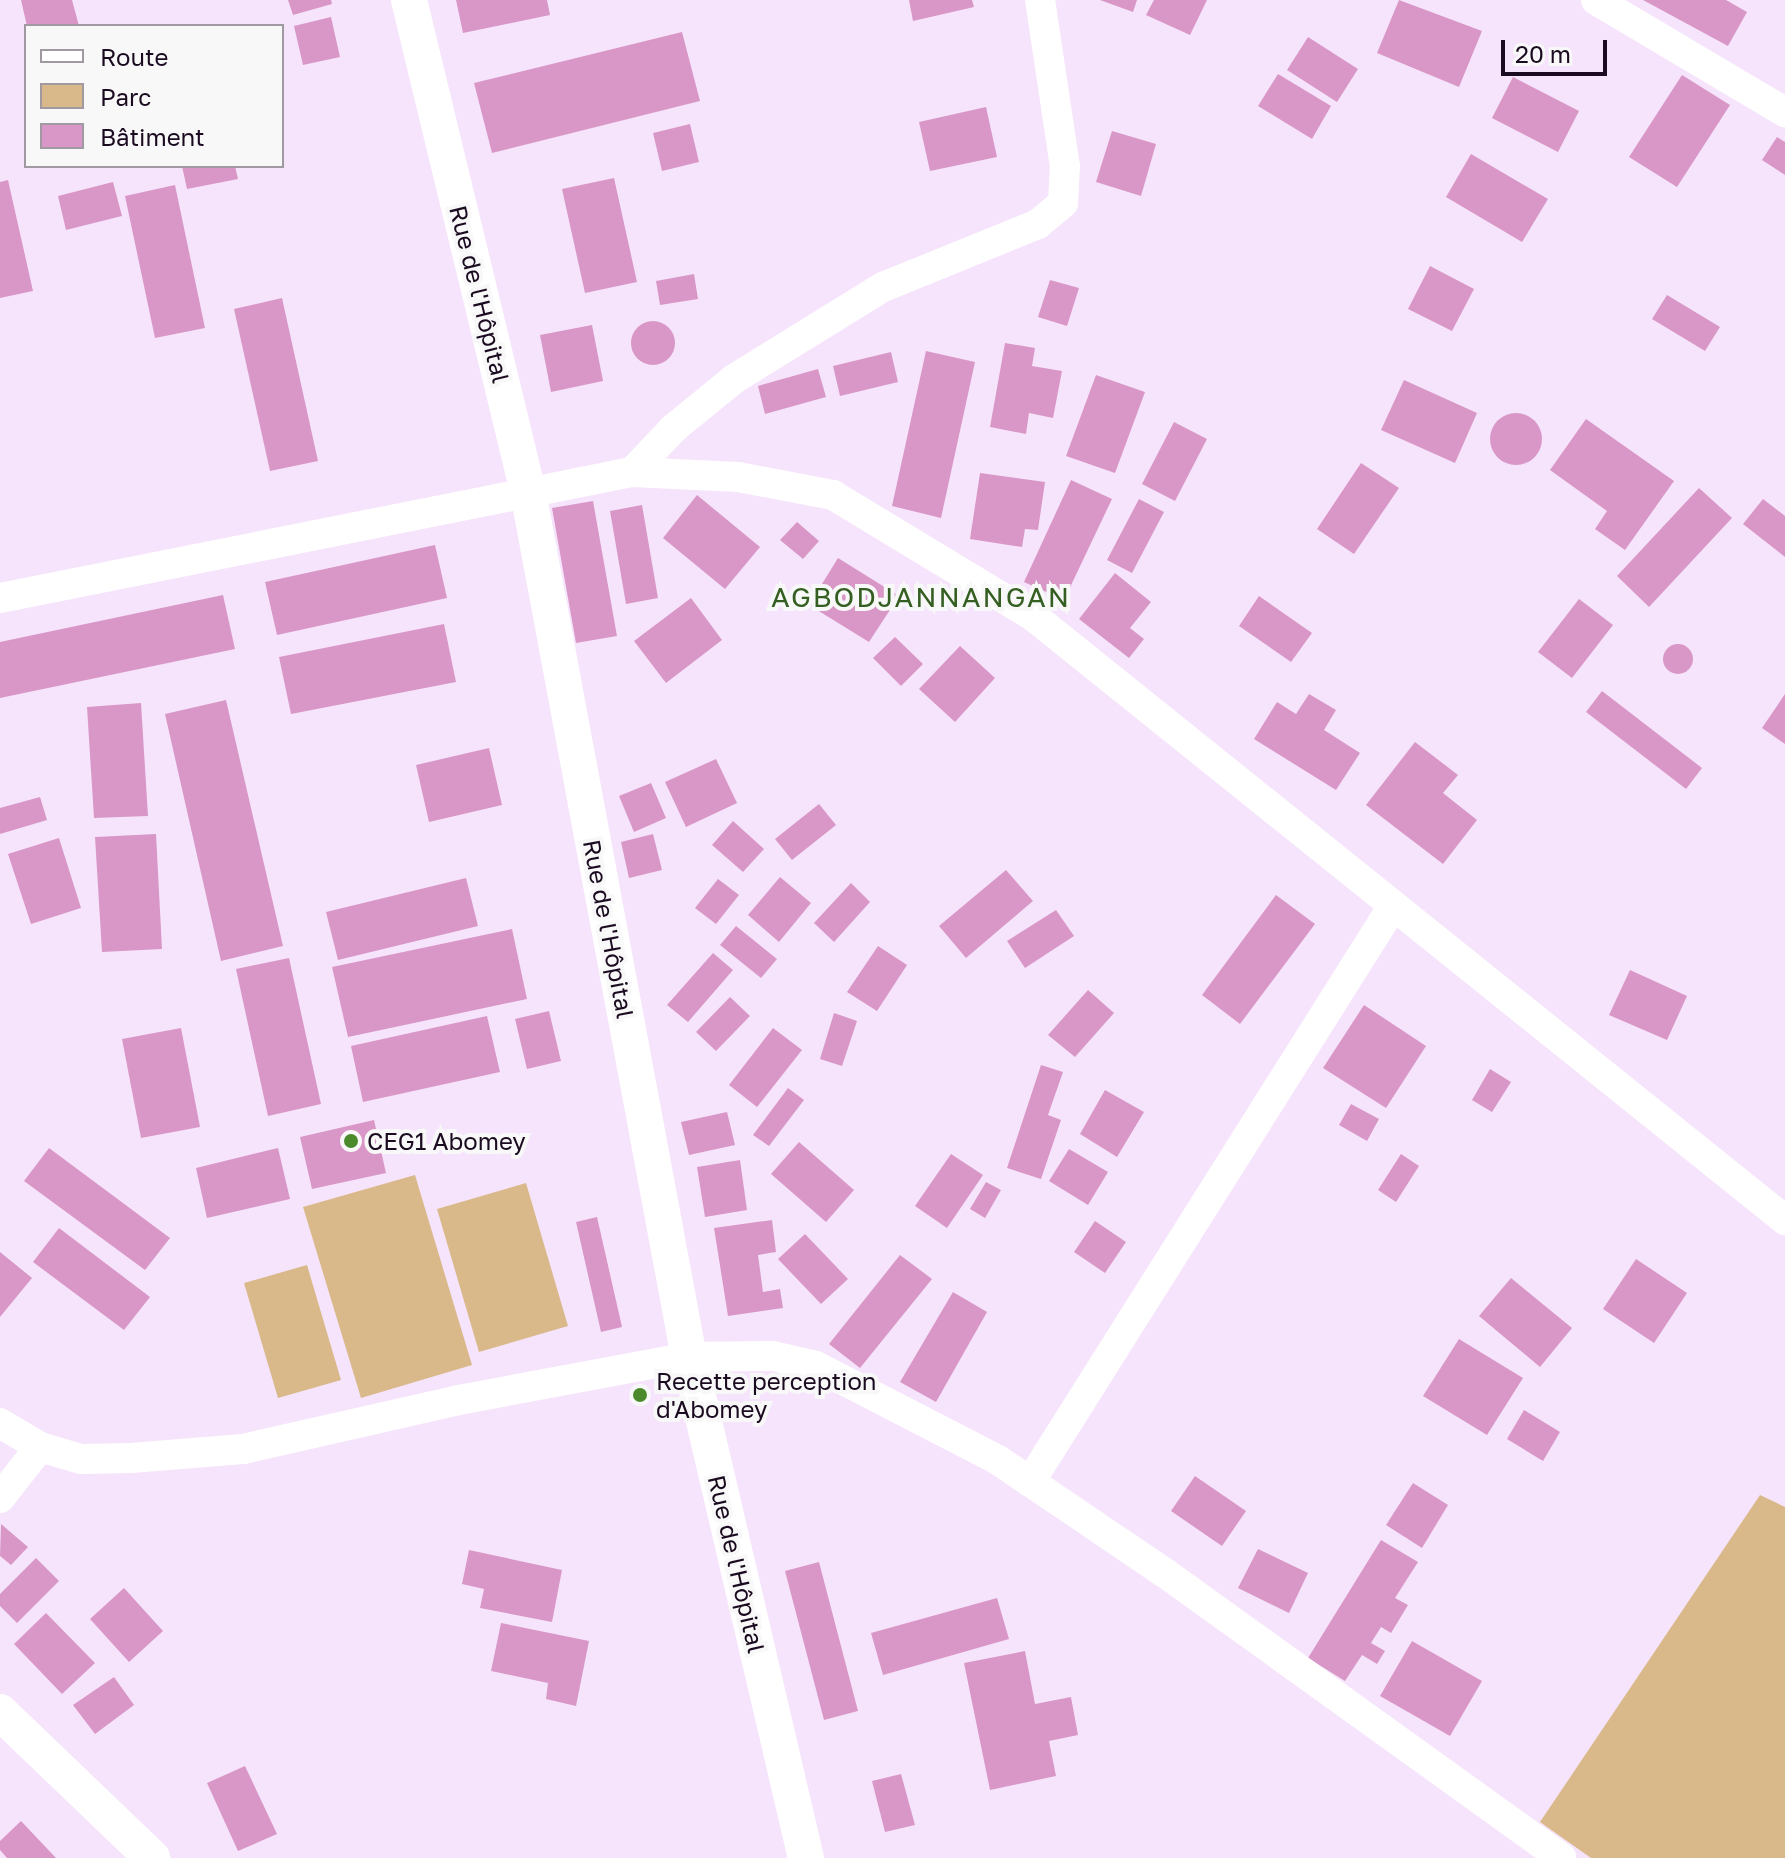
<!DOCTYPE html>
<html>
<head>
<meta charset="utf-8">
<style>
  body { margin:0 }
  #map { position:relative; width:1785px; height:1858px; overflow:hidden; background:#f6e4fc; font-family:"Golos Text",sans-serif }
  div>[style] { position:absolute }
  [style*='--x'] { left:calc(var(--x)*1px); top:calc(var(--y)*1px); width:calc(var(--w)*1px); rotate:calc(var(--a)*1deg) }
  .green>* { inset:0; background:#d9b98a }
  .building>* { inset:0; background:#d997c7 }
  .round { border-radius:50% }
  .minor>* { height:30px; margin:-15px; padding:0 15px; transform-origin:15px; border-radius:15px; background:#fff }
  .tertiary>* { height:36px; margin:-18px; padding:0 18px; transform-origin:18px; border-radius:18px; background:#fff }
  .dots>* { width:22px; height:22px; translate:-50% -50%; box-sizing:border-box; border:4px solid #f8f8f8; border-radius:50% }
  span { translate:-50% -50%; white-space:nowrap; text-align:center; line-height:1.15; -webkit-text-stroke:8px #f8f8f8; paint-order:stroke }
  .street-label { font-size:24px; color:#1b0b20 }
  .poi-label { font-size:24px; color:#1b0b20 }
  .left { translate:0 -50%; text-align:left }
  .quarter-label { font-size:28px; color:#355e22; letter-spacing:2px }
  .legend { position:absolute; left:24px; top:24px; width:260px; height:144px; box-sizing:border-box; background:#f8f8f8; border:2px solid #a099a2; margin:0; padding:10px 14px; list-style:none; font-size:24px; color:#1b0b20 }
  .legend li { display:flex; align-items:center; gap:16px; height:40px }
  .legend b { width:40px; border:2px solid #a099a2 }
  .scale { position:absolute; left:1501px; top:40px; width:106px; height:36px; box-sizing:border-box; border:4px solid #1b0b20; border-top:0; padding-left:10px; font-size:24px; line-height:28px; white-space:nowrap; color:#1b0b20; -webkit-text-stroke:6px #f8f8f8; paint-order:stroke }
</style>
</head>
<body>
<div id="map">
  <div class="green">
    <i style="clip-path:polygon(415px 1175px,472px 1365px,361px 1398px,303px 1207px)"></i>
    <i style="clip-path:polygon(526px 1183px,568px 1326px,479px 1352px,437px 1209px)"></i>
    <i style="clip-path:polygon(307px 1265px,341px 1380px,278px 1398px,244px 1283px)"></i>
    <i style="clip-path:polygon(1760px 1495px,1785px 1507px,1785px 1858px,1591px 1858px,1540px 1822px)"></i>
  </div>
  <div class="building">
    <i style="clip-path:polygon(21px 0,72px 0,79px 26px,27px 26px)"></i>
    <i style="clip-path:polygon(288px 0,331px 0,332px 4px,293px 15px)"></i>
    <i style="clip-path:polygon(456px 0,547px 0,550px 15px,463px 33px)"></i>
    <i style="clip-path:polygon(909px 0,972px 0,974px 7px,913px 21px)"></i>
    <i style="clip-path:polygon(1100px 0,1137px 0,1133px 12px)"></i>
    <i style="clip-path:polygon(1154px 0,1207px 0,1190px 35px,1146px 15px)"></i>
    <i style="clip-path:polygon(1399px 0,1482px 31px,1459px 87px,1377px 53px)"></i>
    <i style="clip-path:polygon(1643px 0,1726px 0,1747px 12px,1728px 46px)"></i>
    <i style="clip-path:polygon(331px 17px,340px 57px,303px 65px,294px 26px)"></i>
    <i style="clip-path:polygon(682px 32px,700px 101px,492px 153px,474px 83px)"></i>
    <i style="clip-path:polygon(1308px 37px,1358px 69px,1337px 102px,1287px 70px)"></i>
    <i style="clip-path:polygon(1278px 74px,1331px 106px,1312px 139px,1258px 106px)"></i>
    <i style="clip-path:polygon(1682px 75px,1730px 105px,1677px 187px,1629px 157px)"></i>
    <i style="clip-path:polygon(1513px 77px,1579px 111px,1558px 152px,1492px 118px)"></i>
    <i style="clip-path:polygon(986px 107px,997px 157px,930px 171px,919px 122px)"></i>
    <i style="clip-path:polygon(690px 124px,699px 162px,662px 171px,653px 133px)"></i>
    <i style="clip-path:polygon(1112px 131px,1156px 144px,1141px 196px,1096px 182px)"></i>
    <i style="clip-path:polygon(1777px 137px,1785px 142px,1785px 175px,1762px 160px)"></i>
    <i style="clip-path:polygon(1471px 154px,1548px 199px,1522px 242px,1446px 197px)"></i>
    <i style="clip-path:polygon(182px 166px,235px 166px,238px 179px,187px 189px)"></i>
    <i style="clip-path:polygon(614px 178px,637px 282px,585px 293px,562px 189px)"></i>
    <i style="clip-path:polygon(8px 180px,33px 291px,0 298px,0 182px)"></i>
    <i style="clip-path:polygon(113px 182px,122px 216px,66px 230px,58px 196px)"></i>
    <i style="clip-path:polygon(175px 185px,205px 328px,155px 338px,125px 196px)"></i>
    <i style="clip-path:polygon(1430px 266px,1474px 289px,1452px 331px,1408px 309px)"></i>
    <i style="clip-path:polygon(694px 274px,698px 299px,660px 305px,656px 281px)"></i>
    <i style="clip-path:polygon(1050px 280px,1079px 288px,1067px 326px,1038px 317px)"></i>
    <i style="clip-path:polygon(1667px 295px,1720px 327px,1705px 351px,1652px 319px)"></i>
    <i style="clip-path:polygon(282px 298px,318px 461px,270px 471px,234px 309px)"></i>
    <i class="round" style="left:631px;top:321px;width:44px;height:44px"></i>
    <i style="clip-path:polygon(592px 325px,603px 381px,551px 392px,540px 335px)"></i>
    <i style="clip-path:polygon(1005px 343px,1035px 348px,1032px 366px,1062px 371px,1053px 418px,1029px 413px,1026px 434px,990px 427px)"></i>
    <i style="clip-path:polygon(926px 351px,975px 362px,941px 518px,892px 506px)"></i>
    <i style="clip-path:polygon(891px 352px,898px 382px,840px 396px,833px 366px)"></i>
    <i style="clip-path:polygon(818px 369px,826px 397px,765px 414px,758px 386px)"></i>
    <i style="clip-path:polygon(1096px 375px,1145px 392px,1115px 473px,1066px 456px)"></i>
    <i style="clip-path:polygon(1404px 380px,1477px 413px,1455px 463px,1381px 430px)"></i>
    <i class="round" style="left:1490px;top:413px;width:52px;height:52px"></i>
    <i style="clip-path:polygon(1586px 419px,1674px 481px,1625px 550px,1595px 529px,1607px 511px,1550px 470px)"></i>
    <i style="clip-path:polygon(1174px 422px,1207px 439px,1175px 501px,1142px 484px)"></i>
    <i style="clip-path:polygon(1361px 463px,1399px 488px,1354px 554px,1317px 529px)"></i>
    <i style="clip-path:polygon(980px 473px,1045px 482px,1038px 530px,1025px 529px,1022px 547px,970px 539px)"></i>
    <i style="clip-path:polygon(1071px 480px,1112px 499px,1064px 600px,1024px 582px)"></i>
    <i style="clip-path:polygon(1699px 488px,1732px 518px,1649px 607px,1617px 576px)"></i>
    <i style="clip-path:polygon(697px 495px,760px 547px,725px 589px,663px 538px)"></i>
    <i style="clip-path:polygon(1139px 499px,1164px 512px,1132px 573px,1107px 560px)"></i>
    <i style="clip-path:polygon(1763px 499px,1785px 516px,1785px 557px,1743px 524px)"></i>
    <i style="clip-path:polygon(593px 501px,617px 636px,576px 643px,552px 508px)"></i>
    <i style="clip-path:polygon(642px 505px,658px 598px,626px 604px,610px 511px)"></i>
    <i style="clip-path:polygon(797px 522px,819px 541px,803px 559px,780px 540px)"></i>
    <i style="clip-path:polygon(435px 545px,447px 598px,277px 635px,265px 582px)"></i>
    <i style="clip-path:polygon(838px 558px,899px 596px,869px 642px,809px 605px)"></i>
    <i style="clip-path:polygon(1115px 573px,1151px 602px,1130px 628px,1144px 639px,1129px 658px,1079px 619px)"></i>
    <i style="clip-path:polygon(223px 595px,235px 649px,0 698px,0 642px)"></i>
    <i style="clip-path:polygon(1259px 596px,1312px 633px,1291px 662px,1239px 626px)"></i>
    <i style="clip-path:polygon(691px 598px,722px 640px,666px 683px,634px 641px)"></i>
    <i style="clip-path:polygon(1579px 599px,1613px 625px,1572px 678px,1538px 652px)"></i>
    <i style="clip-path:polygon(444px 624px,456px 682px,291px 714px,279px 657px)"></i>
    <i style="clip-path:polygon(895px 637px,923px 664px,901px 686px,873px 658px)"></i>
    <i class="round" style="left:1663px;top:644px;width:30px;height:30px"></i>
    <i style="clip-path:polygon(960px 646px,995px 678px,955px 722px,919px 689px)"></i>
    <i style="clip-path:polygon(1602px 691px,1702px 768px,1686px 789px,1586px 712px)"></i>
    <i style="clip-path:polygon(1309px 694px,1336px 710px,1324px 730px,1360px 753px,1336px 790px,1254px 739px,1277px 702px,1296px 714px)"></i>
    <i style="clip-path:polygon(1785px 694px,1785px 744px,1762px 728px)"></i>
    <i style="clip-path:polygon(226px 700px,283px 946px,221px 961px,165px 714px)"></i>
    <i style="clip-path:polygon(141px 703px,148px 816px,94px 818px,87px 707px)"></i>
    <i style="clip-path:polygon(1415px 742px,1458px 775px,1443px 793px,1477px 820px,1443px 864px,1366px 805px)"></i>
    <i style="clip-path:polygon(489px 748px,502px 805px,429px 822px,416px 765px)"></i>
    <i style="clip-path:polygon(716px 759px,737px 803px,686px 827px,665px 782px)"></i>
    <i style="clip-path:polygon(651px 783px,666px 818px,634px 832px,619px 796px)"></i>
    <i style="clip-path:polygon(40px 797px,47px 820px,0 834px,0 808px)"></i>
    <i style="clip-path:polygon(819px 804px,836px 825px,792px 860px,775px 839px)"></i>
    <i style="clip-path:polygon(733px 821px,764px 849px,743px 872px,712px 845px)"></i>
    <i style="clip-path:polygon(156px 834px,162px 949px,102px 952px,95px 837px)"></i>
    <i style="clip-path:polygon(653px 834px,662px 870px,629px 878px,621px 842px)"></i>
    <i style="clip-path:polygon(59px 838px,81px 908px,31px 924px,8px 854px)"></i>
    <i style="clip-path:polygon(1006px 870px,1033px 901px,966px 958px,939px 926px)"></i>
    <i style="clip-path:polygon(780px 877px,811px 903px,779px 942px,748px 915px)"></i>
    <i style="clip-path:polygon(466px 878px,478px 926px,338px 960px,326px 912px)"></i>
    <i style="clip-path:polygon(718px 879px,739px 895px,716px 924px,695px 908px)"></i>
    <i style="clip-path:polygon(851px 883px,870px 902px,834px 942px,814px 923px)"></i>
    <i style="clip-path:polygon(1276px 895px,1315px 924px,1240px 1024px,1202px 995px)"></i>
    <i style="clip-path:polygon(1056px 910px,1074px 936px,1025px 968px,1007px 941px)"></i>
    <i style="clip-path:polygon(736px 926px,777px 959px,761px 978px,720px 945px)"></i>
    <i style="clip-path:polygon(512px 929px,527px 999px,348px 1037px,332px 967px)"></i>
    <i style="clip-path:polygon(878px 946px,907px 965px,877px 1011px,847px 992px)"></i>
    <i style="clip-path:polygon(713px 953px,733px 970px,688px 1022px,667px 1005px)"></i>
    <i style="clip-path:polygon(289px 958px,321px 1104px,268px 1116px,236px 969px)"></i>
    <i style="clip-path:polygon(1630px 970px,1687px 996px,1667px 1040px,1609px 1015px)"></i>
    <i style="clip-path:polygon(1088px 990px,1114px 1013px,1075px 1057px,1048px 1035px)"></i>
    <i style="clip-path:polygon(730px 997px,750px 1016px,716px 1051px,696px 1032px)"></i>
    <i style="clip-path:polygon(1364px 1005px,1426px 1046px,1386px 1108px,1323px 1068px)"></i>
    <i style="clip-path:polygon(549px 1011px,561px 1061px,527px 1069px,515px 1019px)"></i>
    <i style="clip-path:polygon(834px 1013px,857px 1021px,842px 1066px,820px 1059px)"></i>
    <i style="clip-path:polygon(487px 1016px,500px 1072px,363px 1102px,351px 1046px)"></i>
    <i style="clip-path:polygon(181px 1028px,200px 1127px,141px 1138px,122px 1039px)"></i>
    <i style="clip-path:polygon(773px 1028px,802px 1050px,757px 1107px,729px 1085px)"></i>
    <i style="clip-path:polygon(1041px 1065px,1063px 1072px,1048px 1115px,1061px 1120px,1041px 1179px,1007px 1168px)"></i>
    <i style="clip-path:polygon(1490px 1069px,1511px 1082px,1492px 1112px,1472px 1100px)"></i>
    <i style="clip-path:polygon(788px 1088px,804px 1100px,769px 1146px,753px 1135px)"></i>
    <i style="clip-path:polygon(1105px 1090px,1144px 1112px,1117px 1157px,1080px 1134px)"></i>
    <i style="clip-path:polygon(1351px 1104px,1379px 1119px,1367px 1141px,1339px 1125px)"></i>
    <i style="clip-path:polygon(727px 1112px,735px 1145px,689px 1155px,681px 1122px)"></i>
    <i style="clip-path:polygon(374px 1120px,386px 1173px,312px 1189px,300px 1137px)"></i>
    <i style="clip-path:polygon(799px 1142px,854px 1190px,826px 1222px,771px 1174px)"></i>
    <i style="clip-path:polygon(49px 1148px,170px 1238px,145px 1270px,24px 1181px)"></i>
    <i style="clip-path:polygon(278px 1148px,290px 1199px,207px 1218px,196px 1168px)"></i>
    <i style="clip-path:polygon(1069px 1149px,1108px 1172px,1088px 1205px,1049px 1181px)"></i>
    <i style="clip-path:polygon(951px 1154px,983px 1175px,947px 1228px,915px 1206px)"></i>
    <i style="clip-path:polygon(1401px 1154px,1419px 1166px,1396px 1202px,1378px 1190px)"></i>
    <i style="clip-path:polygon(740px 1160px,747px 1210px,705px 1217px,697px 1167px)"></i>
    <i style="clip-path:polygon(986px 1182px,1001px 1190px,985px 1218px,970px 1209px)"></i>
    <i style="clip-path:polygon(597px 1217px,622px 1327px,601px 1332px,576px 1222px)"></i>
    <i style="clip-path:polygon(772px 1220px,776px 1252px,758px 1255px,763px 1292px,780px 1289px,783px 1308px,728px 1316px,714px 1228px)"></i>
    <i style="clip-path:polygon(1095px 1221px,1126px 1242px,1105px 1273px,1074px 1252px)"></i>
    <i style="clip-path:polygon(59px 1228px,150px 1297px,124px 1330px,33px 1262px)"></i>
    <i style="clip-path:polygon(805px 1234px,848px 1279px,821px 1304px,778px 1259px)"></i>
    <i style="clip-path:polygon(0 1252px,32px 1278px,0 1317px)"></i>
    <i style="clip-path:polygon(900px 1255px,932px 1279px,860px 1368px,829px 1344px)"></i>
    <i style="clip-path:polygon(1636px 1259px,1687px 1293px,1654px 1343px,1603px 1309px)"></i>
    <i style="clip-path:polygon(1511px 1278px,1572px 1328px,1540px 1367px,1479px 1316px)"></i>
    <i style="clip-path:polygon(953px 1292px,987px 1312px,936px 1402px,900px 1382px)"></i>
    <i style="clip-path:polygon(1459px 1339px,1523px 1378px,1487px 1435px,1423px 1396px)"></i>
    <i style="clip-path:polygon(1524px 1410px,1560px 1432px,1543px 1461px,1507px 1439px)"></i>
    <i style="clip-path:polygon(1195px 1476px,1246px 1511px,1222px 1546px,1171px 1511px)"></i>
    <i style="clip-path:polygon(1413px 1483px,1448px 1505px,1422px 1548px,1386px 1525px)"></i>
    <i style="clip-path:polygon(1px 1524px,28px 1547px,11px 1565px,0 1556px)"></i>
    <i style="clip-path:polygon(1381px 1540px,1418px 1562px,1395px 1598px,1408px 1605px,1391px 1633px,1381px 1627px,1371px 1643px,1385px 1651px,1377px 1664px,1362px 1655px,1345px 1681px,1308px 1658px)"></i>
    <i style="clip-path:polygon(1258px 1549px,1308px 1573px,1289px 1613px,1238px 1588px)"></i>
    <i style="clip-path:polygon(469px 1550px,562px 1570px,552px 1622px,480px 1608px,484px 1589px,462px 1584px)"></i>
    <i style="clip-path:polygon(36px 1558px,59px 1581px,17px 1623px,0 1606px,0 1594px)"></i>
    <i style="clip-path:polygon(819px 1562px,858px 1711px,824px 1720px,785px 1571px)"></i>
    <i style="clip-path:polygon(124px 1588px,163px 1631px,129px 1662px,90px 1619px)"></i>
    <i style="clip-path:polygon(997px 1598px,1009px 1639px,883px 1675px,871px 1633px)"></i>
    <i style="clip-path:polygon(46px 1613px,95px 1663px,62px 1694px,14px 1644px)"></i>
    <i style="clip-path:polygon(501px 1623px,589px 1641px,576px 1706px,546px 1699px,548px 1683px,491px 1671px)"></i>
    <i style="clip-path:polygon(1412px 1641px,1482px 1681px,1450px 1736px,1380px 1696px)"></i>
    <i style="clip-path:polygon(1025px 1651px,1035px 1704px,1071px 1697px,1078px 1735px,1049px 1741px,1056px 1776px,990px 1790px,964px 1663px)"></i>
    <i style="clip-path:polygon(114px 1677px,134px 1705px,95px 1734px,73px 1705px)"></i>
    <i style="clip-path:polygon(245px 1766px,277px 1834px,238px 1851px,207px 1783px)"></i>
    <i style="clip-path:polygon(901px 1774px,915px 1825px,885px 1832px,872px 1781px)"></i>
    <i style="clip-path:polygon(21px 1821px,56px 1858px,7px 1858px,0 1850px,0 1841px)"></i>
  </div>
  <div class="minor">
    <i style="--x:1596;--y:0;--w:220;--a:30.7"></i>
    <i style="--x:632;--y:472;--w:61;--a:-46.3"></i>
    <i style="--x:674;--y:428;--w:77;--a:-39.2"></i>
    <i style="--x:734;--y:379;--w:175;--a:-31.7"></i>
    <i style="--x:883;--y:287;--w:167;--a:-22.1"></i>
    <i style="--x:1038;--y:224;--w:33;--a:-40"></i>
    <i style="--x:1063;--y:203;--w:36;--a:-87"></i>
    <i style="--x:1065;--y:167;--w:169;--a:-98.5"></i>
    <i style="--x:0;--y:598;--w:644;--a:-11.28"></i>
    <i style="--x:632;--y:472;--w:106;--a:2.7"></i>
    <i style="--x:738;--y:477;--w:97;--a:10.7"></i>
    <i style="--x:833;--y:495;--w:234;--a:31.2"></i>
    <i style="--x:1033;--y:616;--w:965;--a:38.77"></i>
    <i style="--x:0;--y:1423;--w:47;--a:31"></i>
    <i style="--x:40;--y:1447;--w:43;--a:16.3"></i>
    <i style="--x:81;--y:1459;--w:50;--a:-1.1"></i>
    <i style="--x:131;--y:1458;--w:112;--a:-4.6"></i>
    <i style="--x:243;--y:1449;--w:221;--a:-12.8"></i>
    <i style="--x:459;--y:1400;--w:234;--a:-10.6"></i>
    <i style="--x:689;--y:1357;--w:84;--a:-0.7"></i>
    <i style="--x:773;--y:1356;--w:44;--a:13.1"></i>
    <i style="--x:816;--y:1366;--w:205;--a:27.3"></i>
    <i style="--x:998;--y:1460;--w:202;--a:34.1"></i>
    <i style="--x:1165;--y:1573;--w:488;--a:35.7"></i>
    <i style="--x:1030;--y:1482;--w:681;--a:-57.78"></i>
    <i style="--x:0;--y:1498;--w:65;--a:-51.9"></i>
  </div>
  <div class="tertiary">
    <i style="--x:409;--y:0;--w:506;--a:76.4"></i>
    <i style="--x:528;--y:492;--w:880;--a:79.46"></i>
    <i style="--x:689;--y:1357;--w:514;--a:76.86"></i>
    <i style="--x:0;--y:1712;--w:211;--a:43.8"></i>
  </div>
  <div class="dots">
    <i style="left:351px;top:1141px;background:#4b8a2b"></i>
    <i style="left:640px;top:1395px;background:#4b8a2b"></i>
  </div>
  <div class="street-label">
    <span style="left:480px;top:294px;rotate:76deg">Rue de l'Hôpital</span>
    <span style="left:609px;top:929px;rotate:79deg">Rue de l'Hôpital</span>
    <span style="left:737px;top:1564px;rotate:77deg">Rue de l'Hôpital</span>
  </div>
  <div class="poi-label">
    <span class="left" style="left:367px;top:1141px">CEG1 Abomey</span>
    <span class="left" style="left:656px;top:1395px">Recette perception<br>d'Abomey</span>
  </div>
  <div class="quarter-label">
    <span style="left:921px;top:597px">AGBODJANNANGAN</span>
  </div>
  <ul class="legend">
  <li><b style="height:10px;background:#fff"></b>Route</li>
  <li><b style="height:22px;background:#d9b98a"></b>Parc</li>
  <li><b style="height:22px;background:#d997c7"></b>Bâtiment</li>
  </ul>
  <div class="scale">20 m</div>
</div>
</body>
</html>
